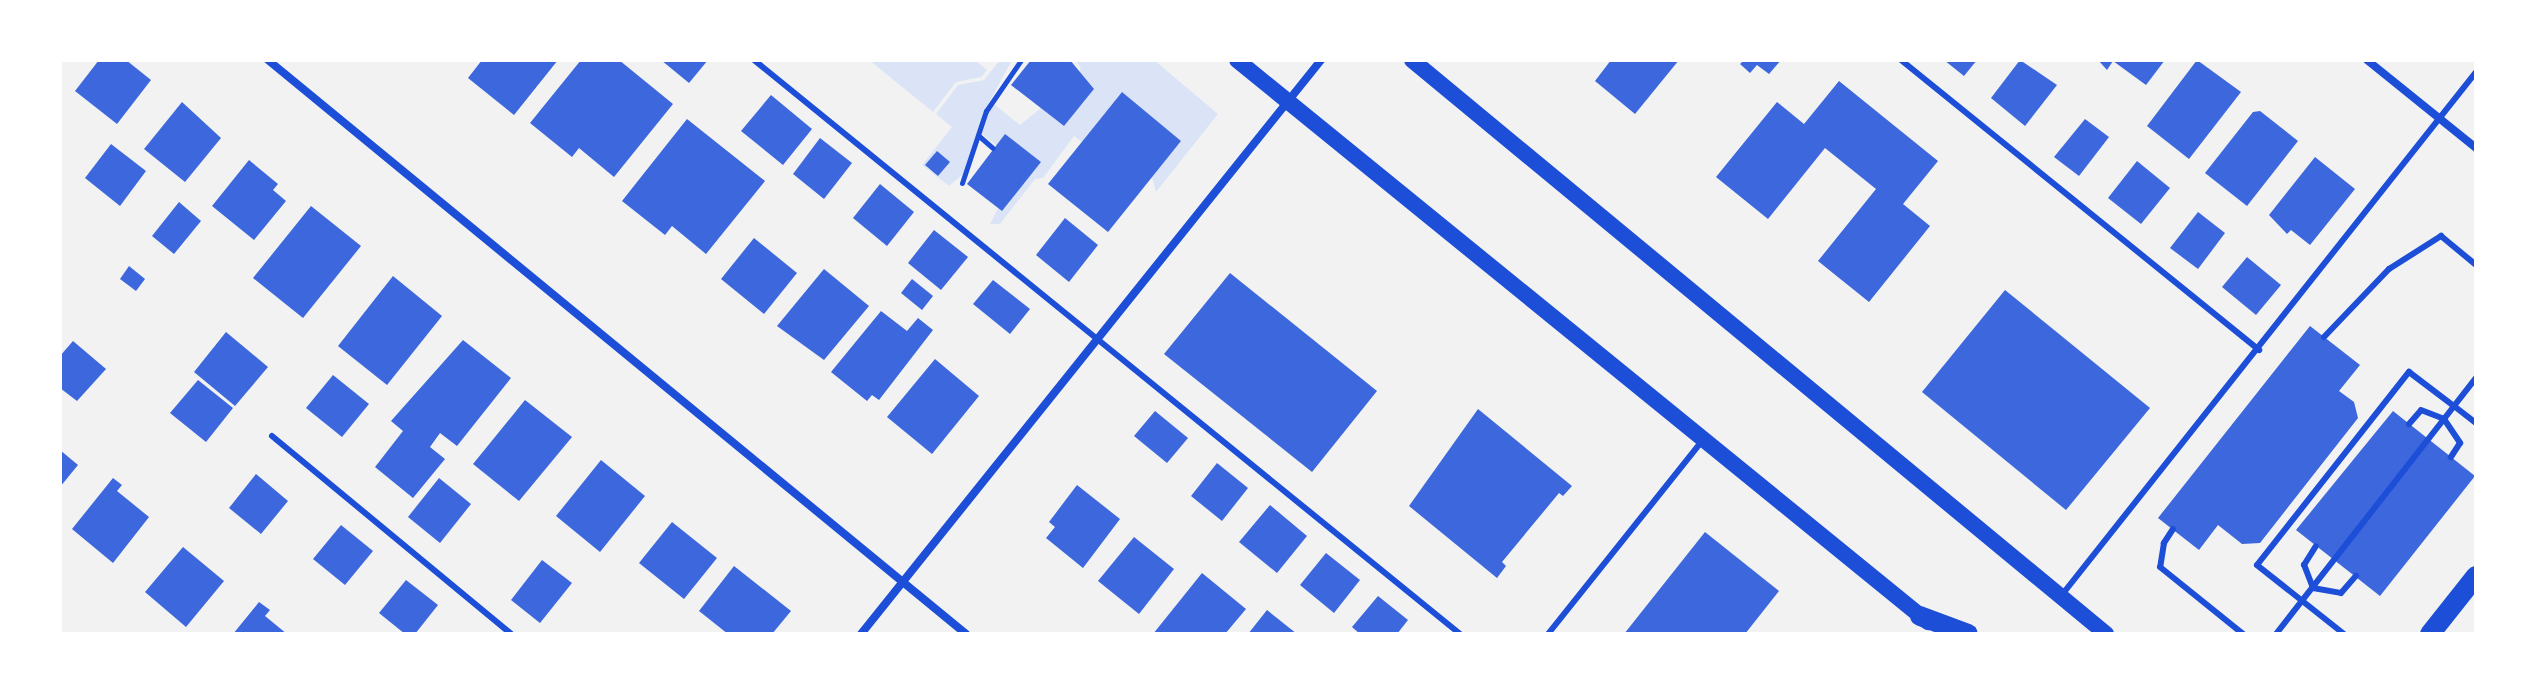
<!DOCTYPE html>
<html>
<head>
<meta charset="utf-8">
<style>
  body { margin:0 }
  #map { position:relative; width:2536px; height:694px; overflow:hidden; background:#f2f2f2; font-family:Karla,sans-serif }
  div>[style] { position:absolute }
  [style*='--x'] { left:calc(var(--x)*1px); top:calc(var(--y)*1px); width:calc(var(--w)*1px); rotate:calc(var(--a)*1deg) }
  .green>* { inset:0; background:#dbe4f7 }
  .building>* { inset:0; background:#3d67dc }
  .path>* { height:5px; margin:-2.5px; padding:0 2.5px; transform-origin:2.5px; border-radius:2.5px; background:#1d4ed8 }
  .service>* { height:6px; margin:-3px; padding:0 3px; transform-origin:3px; border-radius:3px; background:#1d4ed8 }
  .minor>* { height:8px; margin:-4px; padding:0 4px; transform-origin:4px; border-radius:4px; background:#1d4ed8 }
  .secondary>* { height:16px; margin:-8px; padding:0 8px; transform-origin:8px; border-radius:8px; background:#1d4ed8 }
  .primary>* { height:20px; margin:-10px; padding:0 10px; transform-origin:10px; border-radius:10px; background:#1d4ed8 }
  span { translate:-50% -50%; white-space:nowrap; text-align:center; line-height:1.15; -webkit-text-stroke:8px #fff; paint-order:stroke }
  .frame { position:absolute; inset:0; border:62px solid #fff; pointer-events:none }
</style>
</head>
<body>
<div id="map">
  <div class="green">
    <i style="clip-path:polygon(869px 60px,975px 60px,987px 70px,981px 77px,956px 82px,933px 112px)"></i>
    <i style="clip-path:polygon(1000px 60px,1012px 60px,984px 112px,966px 172px,949px 186px,922px 165px,952px 127px,936px 114px,958px 85px,984px 80px)"></i>
    <i style="clip-path:polygon(1076px 60px,1154px 60px,1218px 114px,1156px 192px,1152px 177px,1181px 141px,1121px 93px,1082px 142px,1074px 136px,1043px 178px,1035px 179px,1000px 224px,990px 224px,998px 208px,1002px 211px,1041px 162px,1006px 135px,997px 146px,982px 134px,989px 112px,994px 104px,1020px 125px,1041px 108px,1064px 126px,1094px 89px,1077px 75px,1081px 69px)"></i>
  </div>
  <div class="building">
    <i style="clip-path:polygon(99px 60px,126px 60px,151px 80px,117px 124px,75px 91px)"></i>
    <i style="clip-path:polygon(482px 60px,558px 60px,514px 115px,468px 78px)"></i>
    <i style="clip-path:polygon(581px 60px,619px 60px,673px 104px,614px 177px,579px 148px,572px 157px,530px 123px)"></i>
    <i style="clip-path:polygon(661px 60px,708px 60px,689px 83px)"></i>
    <i style="clip-path:polygon(1031px 60px,1070px 60px,1094px 89px,1064px 126px,1011px 85px)"></i>
    <i style="clip-path:polygon(1611px 60px,1679px 60px,1635px 114px,1595px 81px)"></i>
    <i style="clip-path:polygon(1744px 60px,1781px 60px,1769px 74px,1757px 65px,1750px 73px,1740px 64px)"></i>
    <i style="clip-path:polygon(1944px 60px,1977px 60px,1964px 76px)"></i>
    <i style="clip-path:polygon(2020px 60px,2057px 85px,2025px 126px,1991px 98px)"></i>
    <i style="clip-path:polygon(2098px 60px,2165px 60px,2146px 85px,2113px 61px,2107px 70px)"></i>
    <i style="clip-path:polygon(2197px 60px,2241px 92px,2189px 159px,2147px 126px)"></i>
    <i style="clip-path:polygon(1839px 81px,1938px 161px,1903px 204px,1930px 226px,1869px 302px,1818px 261px,1876px 189px,1825px 148px,1768px 219px,1716px 177px,1777px 102px,1804px 124px)"></i>
    <i style="clip-path:polygon(1122px 92px,1181px 141px,1108px 232px,1048px 184px)"></i>
    <i style="clip-path:polygon(771px 95px,812px 129px,783px 165px,741px 131px)"></i>
    <i style="clip-path:polygon(182px 102px,221px 138px,185px 182px,144px 149px)"></i>
    <i style="clip-path:polygon(2260px 111px,2298px 141px,2247px 206px,2205px 173px,2253px 112px)"></i>
    <i style="clip-path:polygon(687px 119px,765px 181px,706px 254px,672px 226px,665px 235px,622px 201px)"></i>
    <i style="clip-path:polygon(2085px 119px,2109px 137px,2079px 176px,2054px 157px)"></i>
    <i style="clip-path:polygon(1005px 134px,1041px 162px,1002px 211px,967px 184px)"></i>
    <i style="clip-path:polygon(820px 138px,852px 163px,824px 199px,793px 174px)"></i>
    <i style="clip-path:polygon(111px 144px,146px 171px,120px 206px,85px 178px)"></i>
    <i style="clip-path:polygon(937px 151px,950px 162px,938px 176px,925px 165px)"></i>
    <i style="clip-path:polygon(2315px 157px,2355px 189px,2310px 245px,2291px 230px,2287px 234px,2269px 215px)"></i>
    <i style="clip-path:polygon(249px 160px,278px 184px,273px 190px,286px 201px,254px 240px,212px 206px)"></i>
    <i style="clip-path:polygon(2137px 161px,2170px 188px,2141px 224px,2108px 198px)"></i>
    <i style="clip-path:polygon(880px 184px,914px 212px,887px 246px,853px 218px)"></i>
    <i style="clip-path:polygon(179px 202px,201px 221px,174px 254px,152px 236px)"></i>
    <i style="clip-path:polygon(311px 206px,361px 246px,303px 318px,253px 278px)"></i>
    <i style="clip-path:polygon(2198px 212px,2225px 233px,2198px 269px,2170px 248px)"></i>
    <i style="clip-path:polygon(1065px 218px,1098px 245px,1069px 282px,1036px 255px)"></i>
    <i style="clip-path:polygon(934px 230px,968px 257px,941px 290px,908px 263px)"></i>
    <i style="clip-path:polygon(754px 238px,797px 273px,764px 314px,721px 279px)"></i>
    <i style="clip-path:polygon(2247px 257px,2281px 285px,2256px 315px,2222px 287px)"></i>
    <i style="clip-path:polygon(129px 266px,145px 279px,136px 291px,120px 279px)"></i>
    <i style="clip-path:polygon(824px 269px,869px 306px,824px 360px,777px 326px)"></i>
    <i style="clip-path:polygon(1230px 273px,1377px 391px,1312px 472px,1164px 354px)"></i>
    <i style="clip-path:polygon(393px 276px,442px 316px,387px 385px,338px 346px)"></i>
    <i style="clip-path:polygon(912px 279px,933px 296px,922px 310px,901px 293px)"></i>
    <i style="clip-path:polygon(993px 280px,1030px 309px,1010px 334px,973px 304px)"></i>
    <i style="clip-path:polygon(2005px 290px,2150px 408px,2066px 510px,1922px 392px)"></i>
    <i style="clip-path:polygon(881px 311px,907px 331px,918px 318px,933px 330px,879px 400px,872px 395px,867px 401px,831px 372px)"></i>
    <i style="clip-path:polygon(2310px 326px,2360px 365px,2339px 391px,2354px 402px,2358px 418px,2260px 543px,2242px 544px,2218px 525px,2199px 550px,2158px 518px)"></i>
    <i style="clip-path:polygon(226px 332px,268px 367px,235px 406px,194px 372px)"></i>
    <i style="clip-path:polygon(463px 340px,511px 378px,457px 446px,440px 433px,430px 447px,445px 459px,413px 498px,375px 467px,403px 431px,391px 421px)"></i>
    <i style="clip-path:polygon(73px 341px,106px 369px,77px 401px,60px 388px,60px 356px)"></i>
    <i style="clip-path:polygon(935px 359px,979px 396px,932px 454px,887px 417px)"></i>
    <i style="clip-path:polygon(333px 375px,369px 404px,342px 437px,306px 408px)"></i>
    <i style="clip-path:polygon(198px 380px,233px 408px,206px 442px,170px 413px)"></i>
    <i style="clip-path:polygon(525px 400px,572px 437px,519px 501px,473px 464px)"></i>
    <i style="clip-path:polygon(1478px 409px,1572px 486px,1563px 496px,1559px 493px,1502px 562px,1506px 566px,1497px 578px,1409px 506px)"></i>
    <i style="clip-path:polygon(1155px 411px,1188px 438px,1167px 463px,1134px 436px)"></i>
    <i style="clip-path:polygon(2393px 411px,2475px 476px,2380px 596px,2296px 530px)"></i>
    <i style="clip-path:polygon(60px 450px,78px 465px,60px 487px)"></i>
    <i style="clip-path:polygon(601px 460px,645px 496px,600px 552px,556px 516px)"></i>
    <i style="clip-path:polygon(1217px 463px,1248px 488px,1222px 521px,1191px 496px)"></i>
    <i style="clip-path:polygon(256px 474px,288px 501px,261px 534px,229px 508px)"></i>
    <i style="clip-path:polygon(113px 478px,122px 485px,117px 491px,149px 517px,113px 563px,72px 529px)"></i>
    <i style="clip-path:polygon(439px 478px,471px 504px,440px 543px,408px 517px)"></i>
    <i style="clip-path:polygon(1077px 485px,1120px 519px,1083px 568px,1046px 538px,1055px 527px,1049px 522px)"></i>
    <i style="clip-path:polygon(1270px 505px,1307px 536px,1277px 573px,1239px 542px)"></i>
    <i style="clip-path:polygon(672px 522px,717px 558px,684px 599px,639px 563px)"></i>
    <i style="clip-path:polygon(341px 525px,373px 551px,345px 585px,313px 559px)"></i>
    <i style="clip-path:polygon(1705px 532px,1779px 591px,1745px 634px,1624px 634px)"></i>
    <i style="clip-path:polygon(1134px 537px,1174px 569px,1139px 614px,1098px 581px)"></i>
    <i style="clip-path:polygon(183px 547px,224px 581px,186px 627px,145px 592px)"></i>
    <i style="clip-path:polygon(1326px 553px,1360px 580px,1334px 613px,1300px 585px)"></i>
    <i style="clip-path:polygon(542px 560px,572px 583px,540px 623px,511px 600px)"></i>
    <i style="clip-path:polygon(734px 566px,791px 611px,772px 634px,728px 634px,699px 611px)"></i>
    <i style="clip-path:polygon(1202px 573px,1246px 609px,1225px 634px,1153px 634px)"></i>
    <i style="clip-path:polygon(406px 580px,438px 605px,415px 634px,405px 634px,379px 613px)"></i>
    <i style="clip-path:polygon(1378px 596px,1408px 620px,1397px 634px,1360px 634px,1352px 627px)"></i>
    <i style="clip-path:polygon(259px 602px,270px 610px,265px 616px,287px 634px,233px 634px)"></i>
    <i style="clip-path:polygon(1267px 610px,1297px 634px,1248px 634px)"></i>
  </div>
  <div class="path">
    <i style="--x:979;--y:136;--w:18;--a:41"></i>
    <i style="--x:962;--y:183;--w:76;--a:-71.6"></i>
    <i style="--x:986;--y:111;--w:62;--a:-55.5"></i>
  </div>
  <div class="service">
    <i style="--x:754;--y:60;--w:910;--a:39.11"></i>
    <i style="--x:1901;--y:60;--w:461;--a:39"></i>
    <i style="--x:2324;--y:337;--w:94;--a:-46.3"></i>
    <i style="--x:2389;--y:269;--w:62;--a:-32.4"></i>
    <i style="--x:2441;--y:236;--w:45;--a:39.6"></i>
    <i style="--x:2409;--y:424;--w:18;--a:-49"></i>
    <i style="--x:2421;--y:410;--w:25;--a:21"></i>
    <i style="--x:2444;--y:419;--w:29;--a:56"></i>
    <i style="--x:2460;--y:443;--w:17;--a:123"></i>
    <i style="--x:272;--y:436;--w:310;--a:39.6"></i>
    <i style="--x:2173;--y:529;--w:17;--a:123"></i>
    <i style="--x:2164;--y:543;--w:24;--a:99"></i>
    <i style="--x:2160;--y:567;--w:107;--a:38.9"></i>
    <i style="--x:2313;--y:588;--w:28;--a:10"></i>
    <i style="--x:2341;--y:593;--w:23;--a:-49"></i>
    <i style="--x:2313;--y:588;--w:25;--a:-111"></i>
    <i style="--x:2304;--y:565;--w:22;--a:-58"></i>
    <i style="--x:2061;--y:596;--w:668;--a:-51.62"></i>
    <i style="--x:1548;--y:634;--w:248;--a:-51.4"></i>
    <i style="--x:2276;--y:634;--w:289;--a:-52"></i>
    <i style="--x:2454;--y:406;--w:28;--a:38"></i>
    <i style="--x:2344;--y:634;--w:111;--a:-141.6"></i>
    <i style="--x:2257;--y:565;--w:246;--a:-51.8"></i>
    <i style="--x:2409;--y:372;--w:56;--a:37.1"></i>
    <i style="--x:2454;--y:406;--w:36;--a:-52"></i>
  </div>
  <div class="minor">
    <i style="--x:268;--y:60;--w:904;--a:39.43"></i>
    <i style="--x:2367;--y:60;--w:140;--a:38.9"></i>
    <i style="--x:861;--y:634;--w:736;--a:-51.29"></i>
  </div>
  <div class="secondary">
    <i style="--x:1237;--y:60;--w:891;--a:39.12"></i>
    <i style="--x:1412;--y:60;--w:901;--a:39.59"></i>
  </div>
  <div class="primary">
    <i style="--x:1920;--y:616;--w:51;--a:20.6"></i>
    <i style="--x:2430;--y:634;--w:74;--a:-51.6"></i>
  </div>
  <div class="frame"></div>
</div>
</body>
</html>
